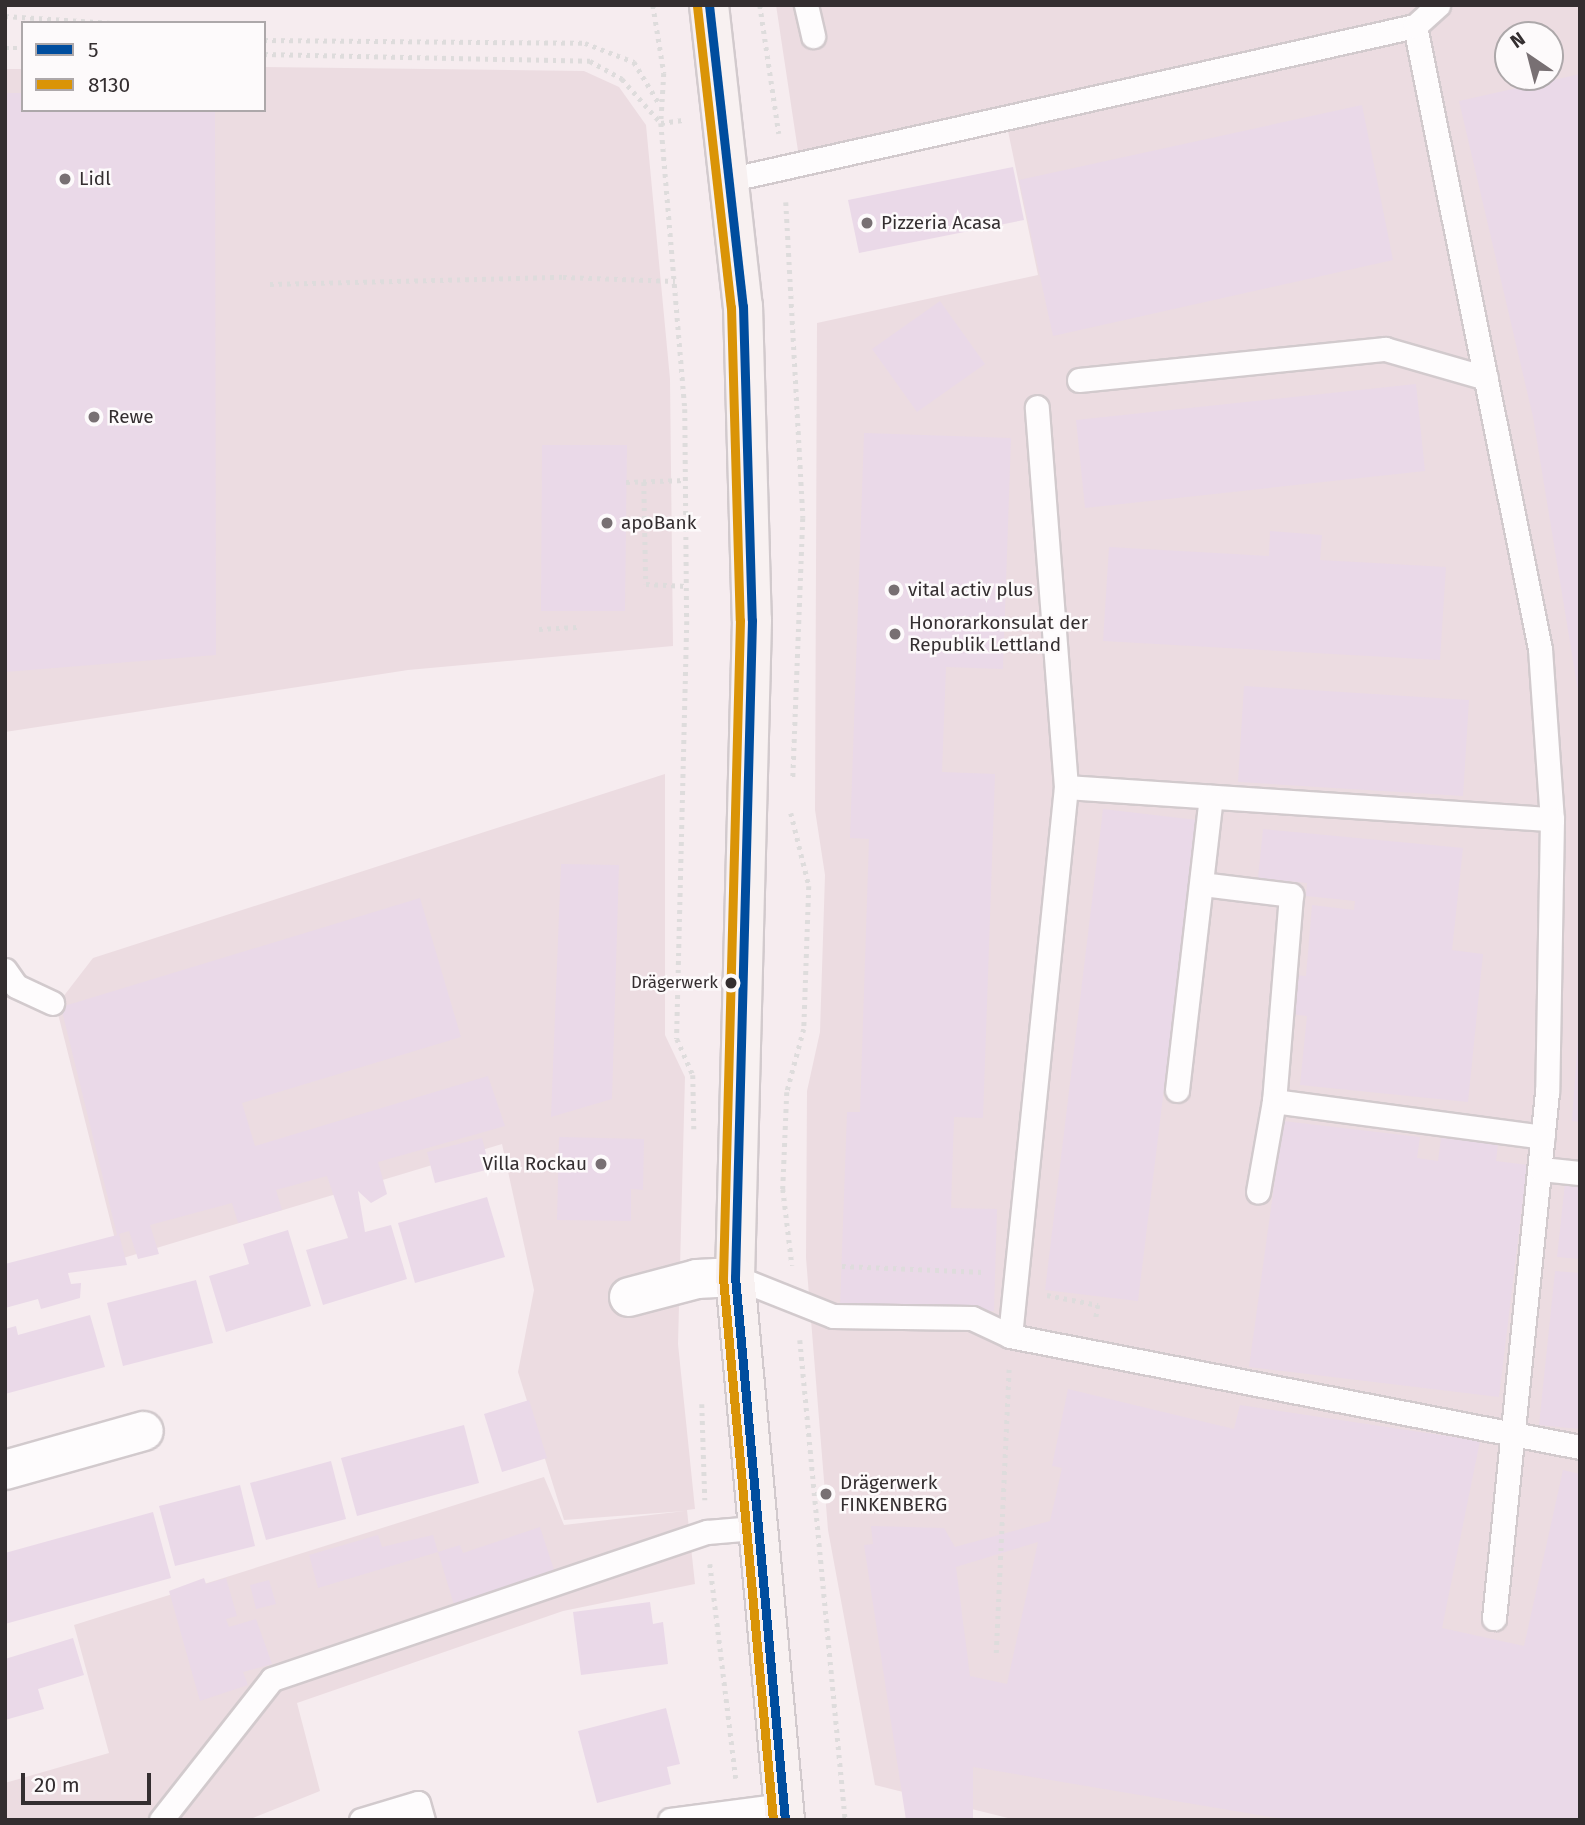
<!DOCTYPE html>
<html>
<head>
<meta charset="utf-8">
<style>
  body { margin:0 }
  #map { position:relative; width:1585px; height:1825px; overflow:hidden; background:#f6ecef; font-family:"Fira Sans",sans-serif }
  div>[style] { position:absolute }
  [style*='--x'] { left:calc(var(--x)*1px); top:calc(var(--y)*1px); width:calc(var(--w)*1px); rotate:calc(var(--a)*1deg) }
  .built>* { inset:0; background:#ecdce1 }
  .building>* { inset:0; background:#ead9e8 }
  .path>* { height:4.5px; margin-top:-2.25px; transform-origin:0; background:repeating-linear-gradient(90deg,#dedcdc 0 3.5px,transparent 0 8.5px) }
  .roads { filter:drop-shadow(2px 0 #d2cacd) drop-shadow(-2px 0 #d2cacd) drop-shadow(0 2px #d2cacd) drop-shadow(0 -2px #d2cacd) }
  .lane>* { height:23px; margin:-11.5px; padding:0 11.5px; transform-origin:11.5px; border-radius:11.5px; background:#fefcfd }
  .street>* { height:38px; margin:-19px; padding:0 19px; transform-origin:19px; border-radius:19px; background:#fefcfd }
  .primary>* { height:38px; margin:-19px; padding:0 19px; transform-origin:19px; border-radius:19px; background:#f8f1f1 }
  .bus-1>* { height:9px; margin:-4.5px; padding:0 4.5px; transform-origin:4.5px; border-radius:4.5px; background:#004d9e }
  .bus-2>* { height:9px; margin:-4.5px; padding:0 4.5px; transform-origin:4.5px; border-radius:4.5px; background:#da9407 }
  .dots>* { width:19px; height:19px; translate:-50% -50%; box-sizing:border-box; border:4px solid #fdfafb; border-radius:50% }
  span { translate:-50% -50%; white-space:nowrap; text-align:center; line-height:1.15; -webkit-text-stroke:5px #fdfafb; paint-order:stroke }
  .bus-label { font-size:17px; color:#342e30 }
  .right { translate:-100% -50%; text-align:right }
  .poi-label { font-size:19px; color:#342e30 }
  .left { translate:0 -50%; text-align:left }
  .frame { position:absolute; inset:0; border:7px solid #342e30; pointer-events:none }
  .legend { position:absolute; left:21px; top:21px; width:245px; height:91px; box-sizing:border-box; background:#fdfafb; border:2px solid #ada8aa; margin:0; padding:9px 12px; list-style:none; font-size:21px; color:#342e30 }
  .legend li { display:flex; align-items:center; gap:14px; height:35px }
  .legend b { width:35px; border:2px solid #ada8aa }
  .north { position:absolute; left:1494px; top:21px; width:70px; height:70px; box-sizing:border-box; background:#fdfafb; border:2px solid #ada8aa; border-radius:50%; rotate:325deg; font-size:19px; font-weight:700; line-height:28px; text-align:center; color:#342e30 }
  .north::after { content:''; display:block; margin:auto; width:24px; height:32px; background:#787073; clip-path:polygon(50% 0,100% 100%,50% 72%,0 100%) }
  .scale { position:absolute; left:21px; top:1773px; width:130px; height:32px; box-sizing:border-box; border:4px solid #342e30; border-top:0; padding-left:9px; font-size:21px; line-height:24px; white-space:nowrap; color:#342e30; -webkit-text-stroke:5px #fdfafb; paint-order:stroke }
</style>
</head>
<body>
<div id="map">
  <div class="built">
    <i style="clip-path:polygon(evenodd,776px 5px,1580px 5px,1580px 1820px,1016px 1820px,875px 1785px,828px 1530px,806px 1258px,807px 1091px,820px 1032px,825px 875px,815px 810px,817px 323px,1038px 275px,1003px 107px,798px 151px,776px 5px,1508px 35px,1550px 35px,1550px 77px,1508px 77px,1508px 35px)"></i>
    <i style="clip-path:polygon(264px 67px,584px 71px,619px 87px,646px 125px,670px 379px,673px 646px,408px 670px,5px 732px,5px 69px,23px 69px,23px 110px,264px 110px)"></i>
    <i style="clip-path:polygon(665px 774px,665px 1035px,685px 1077px,678px 1344px,695px 1509px,687px 1510px,695px 1584px,563px 1611px,297px 1703px,320px 1791px,248px 1820px,5px 1820px,5px 1783px,109px 1753px,74px 1625px,544px 1477px,564px 1525px,685px 1511px,564px 1520px,518px 1372px,534px 1290px,502px 1144px,120px 1259px,56px 1006px,93px 958px)"></i>
  </div>
  <div class="building">
    <i style="clip-path:polygon(1580px 74px,1580px 691px,1578px 691px,1533px 417px,1459px 101px)"></i>
    <i style="clip-path:polygon(5px 93px,23px 93px,23px 110px,215px 110px,216px 655px,5px 672px)"></i>
    <i style="clip-path:polygon(1362px 105px,1393px 260px,1053px 336px,1019px 180px)"></i>
    <i style="clip-path:polygon(1013px 167px,1024px 220px,859px 253px,848px 200px)"></i>
    <i style="clip-path:polygon(940px 301px,985px 364px,917px 412px,872px 349px)"></i>
    <i style="clip-path:polygon(1416px 384px,1425px 471px,1085px 508px,1076px 420px)"></i>
    <i style="clip-path:polygon(864px 433px,1011px 438px,1003px 669px,946px 667px,942px 772px,995px 774px,983px 1118px,954px 1117px,951px 1208px,997px 1209px,994px 1311px,840px 1306px,847px 1112px,860px 1112px,869px 839px,850px 838px)"></i>
    <i style="clip-path:polygon(542px 445px,627px 445px,625px 611px,541px 611px)"></i>
    <i style="clip-path:polygon(1270px 531px,1322px 535px,1320px 560px,1446px 567px,1440px 660px,1103px 641px,1109px 547px,1269px 556px)"></i>
    <i style="clip-path:polygon(1244px 686px,1469px 700px,1463px 796px,1238px 782px)"></i>
    <i style="clip-path:polygon(1103px 809px,1197px 820px,1138px 1301px,1045px 1290px)"></i>
    <i style="clip-path:polygon(1263px 829px,1463px 848px,1452px 950px,1483px 954px,1468px 1102px,1300px 1085px,1307px 1016px,1290px 1014px,1294px 975px,1306px 976px,1312px 905px,1354px 910px,1355px 901px,1306px 896px,1307px 883px,1258px 878px)"></i>
    <i style="clip-path:polygon(561px 864px,619px 865px,612px 1099px,551px 1117px)"></i>
    <i style="clip-path:polygon(420px 898px,461px 1037px,242px 1103px,255px 1146px,488px 1076px,505px 1126px,378px 1162px,387px 1194px,371px 1203px,358px 1191px,365px 1232px,391px 1225px,407px 1279px,323px 1305px,306px 1250px,348px 1238px,327px 1176px,276px 1190px,282px 1210px,238px 1223px,232px 1203px,150px 1225px,159px 1254px,138px 1259px,129px 1231px,119px 1234px,127px 1265px,68px 1273px,71px 1284px,81px 1283px,80px 1298px,41px 1309px,38px 1299px,5px 1308px,5px 1264px,117px 1235px,61px 1007px)"></i>
    <i style="clip-path:polygon(1578px 1039px,1580px 1039px,1580px 1122px,1572px 1121px)"></i>
    <i style="clip-path:polygon(1283px 1121px,1420px 1137px,1417px 1158px,1438px 1161px,1441px 1138px,1498px 1144px,1496px 1161px,1527px 1165px,1499px 1397px,1249px 1367px)"></i>
    <i style="clip-path:polygon(559px 1137px,644px 1139px,643px 1190px,631px 1189px,631px 1221px,557px 1220px)"></i>
    <i style="clip-path:polygon(482px 1138px,490px 1169px,435px 1183px,427px 1152px)"></i>
    <i style="clip-path:polygon(1565px 1183px,1580px 1185px,1580px 1259px,1557px 1257px)"></i>
    <i style="clip-path:polygon(487px 1197px,505px 1257px,415px 1283px,398px 1223px)"></i>
    <i style="clip-path:polygon(288px 1230px,311px 1306px,226px 1332px,209px 1276px,249px 1264px,243px 1244px)"></i>
    <i style="clip-path:polygon(1555px 1271px,1580px 1273px,1580px 1429px,1539px 1425px)"></i>
    <i style="clip-path:polygon(196px 1280px,213px 1343px,123px 1366px,107px 1303px)"></i>
    <i style="clip-path:polygon(90px 1315px,105px 1367px,5px 1394px,5px 1329px,16px 1326px,18px 1335px)"></i>
    <i style="clip-path:polygon(evenodd,1068px 1389px,1234px 1429px,1240px 1405px,1480px 1441px,1442px 1628px,1524px 1646px,1563px 1470px,1580px 1474px,1580px 1820px,1289px 1820px,973px 1767px,973px 1820px,906px 1820px,864px 1545px,873px 1544px,871px 1526px,944px 1528px,955px 1547px,1050px 1521px,1062px 1468px,1052px 1466px,1068px 1389px,1038px 1542px,1007px 1684px,970px 1676px,956px 1567px,1038px 1542px)"></i>
    <i style="clip-path:polygon(529px 1400px,547px 1458px,502px 1472px,484px 1414px)"></i>
    <i style="clip-path:polygon(464px 1425px,479px 1483px,357px 1516px,341px 1458px)"></i>
    <i style="clip-path:polygon(331px 1461px,346px 1519px,266px 1540px,250px 1483px)"></i>
    <i style="clip-path:polygon(240px 1485px,255px 1546px,175px 1566px,159px 1506px)"></i>
    <i style="clip-path:polygon(153px 1512px,171px 1578px,5px 1624px,5px 1553px)"></i>
    <i style="clip-path:polygon(540px 1527px,556px 1576px,455px 1608px,438px 1552px,460px 1545px,463px 1553px)"></i>
    <i style="clip-path:polygon(378px 1535px,382px 1547px,433px 1535px,438px 1552px,318px 1588px,309px 1555px)"></i>
    <i style="clip-path:polygon(204px 1578px,206px 1584px,226px 1578px,237px 1616px,226px 1619px,229px 1627px,256px 1619px,272px 1664px,243px 1672px,248px 1685px,200px 1701px,169px 1591px)"></i>
    <i style="clip-path:polygon(269px 1580px,276px 1604px,256px 1609px,250px 1585px)"></i>
    <i style="clip-path:polygon(650px 1602px,653px 1624px,663px 1622px,668px 1664px,581px 1675px,573px 1612px)"></i>
    <i style="clip-path:polygon(73px 1638px,84px 1675px,38px 1689px,44px 1709px,5px 1720px,5px 1659px)"></i>
    <i style="clip-path:polygon(666px 1708px,680px 1764px,667px 1767px,671px 1784px,597px 1803px,578px 1731px)"></i>
  </div>
  <div class="path">
    <i style="--x:653;--y:5;--w:69;--a:80.8"></i>
    <i style="--x:664;--y:73;--w:50;--a:93.4"></i>
    <i style="--x:661;--y:123;--w:287;--a:85.2"></i>
    <i style="--x:685;--y:409;--w:212;--a:89.5"></i>
    <i style="--x:687;--y:621;--w:418;--a:91.4"></i>
    <i style="--x:677;--y:1039;--w:39;--a:66"></i>
    <i style="--x:693;--y:1075;--w:54;--a:88.9"></i>
    <i style="--x:760;--y:5;--w:130;--a:81.6"></i>
    <i style="--x:5;--y:16;--w:107;--a:3.7"></i>
    <i style="--x:264;--y:40;--w:321;--a:0.5"></i>
    <i style="--x:585;--y:43;--w:53;--a:21.2"></i>
    <i style="--x:634;--y:62;--w:50;--a:58.8"></i>
    <i style="--x:5;--y:48;--w:18;--a:0"></i>
    <i style="--x:264;--y:54;--w:326;--a:1.2"></i>
    <i style="--x:590;--y:61;--w:37;--a:29"></i>
    <i style="--x:622;--y:79;--w:59;--a:48.4"></i>
    <i style="--x:661;--y:123;--w:22;--a:-8"></i>
    <i style="--x:786;--y:202;--w:316;--a:86.9"></i>
    <i style="--x:803;--y:518;--w:262;--a:92.2"></i>
    <i style="--x:270;--y:284;--w:293;--a:-1.4"></i>
    <i style="--x:563;--y:277;--w:112;--a:2"></i>
    <i style="--x:626;--y:482;--w:60;--a:-1.9"></i>
    <i style="--x:644;--y:482;--w:102;--a:88.9"></i>
    <i style="--x:646;--y:584;--w:41;--a:2.8"></i>
    <i style="--x:539;--y:629;--w:38;--a:-3"></i>
    <i style="--x:791;--y:813;--w:75;--a:76.1"></i>
    <i style="--x:809;--y:886;--w:143;--a:92"></i>
    <i style="--x:804;--y:1029;--w:65;--a:105.1"></i>
    <i style="--x:787;--y:1092;--w:97;--a:92.4"></i>
    <i style="--x:783;--y:1189;--w:77;--a:83.2"></i>
    <i style="--x:842;--y:1266;--w:142;--a:2.4"></i>
    <i style="--x:1047;--y:1295;--w:52;--a:11.1"></i>
    <i style="--x:1098;--y:1305;--w:13;--a:99"></i>
    <i style="--x:800;--y:1340;--w:482;--a:84.6"></i>
    <i style="--x:702;--y:1404;--w:96;--a:88.2"></i>
    <i style="--x:710;--y:1564;--w:216;--a:83.1"></i>
    <i style="--x:996;--y:1653;--w:284;--a:-87.4"></i>
  </div>
  <div class="roads">
    <div class="lane">
      <i style="--x:806;--y:5;--w:32;--a:77"></i>
      <i style="--x:1415;--y:26;--w:635;--a:78.65"></i>
      <i style="--x:1540;--y:649;--w:170;--a:86"></i>
      <i style="--x:1552;--y:819;--w:273;--a:91"></i>
      <i style="--x:1547;--y:1092;--w:529;--a:95.75"></i>
      <i style="--x:732;--y:179;--w:700;--a:-12.63"></i>
      <i style="--x:1415;--y:26;--w:31;--a:-42"></i>
      <i style="--x:1079;--y:380;--w:308;--a:-5.8"></i>
      <i style="--x:1385;--y:349;--w:105;--a:16"></i>
      <i style="--x:1066;--y:787;--w:487;--a:3.8"></i>
      <i style="--x:1202;--y:884;--w:90;--a:7"></i>
      <i style="--x:1291;--y:895;--w:207;--a:94.7"></i>
      <i style="--x:1274;--y:1101;--w:92;--a:100"></i>
      <i style="--x:5;--y:970;--w:19;--a:55"></i>
      <i style="--x:16;--y:986;--w:40;--a:25"></i>
      <i style="--x:1177;--y:1090;--w:295;--a:-83.4"></i>
      <i style="--x:1274;--y:1101;--w:271;--a:7.6"></i>
      <i style="--x:1541;--y:1169;--w:39;--a:6"></i>
      <i style="--x:735;--y:1277;--w:105;--a:21.7"></i>
      <i style="--x:833;--y:1316;--w:139;--a:0.8"></i>
      <i style="--x:972;--y:1318;--w:42;--a:25.3"></i>
      <i style="--x:1010;--y:1336;--w:581;--a:11.02"></i>
      <i style="--x:1010;--y:1336;--w:552;--a:-84.18"></i>
      <i style="--x:1066;--y:787;--w:381;--a:-94.4"></i>
      <i style="--x:161;--y:1820;--w:179;--a:-51.8"></i>
      <i style="--x:272;--y:1679;--w:459;--a:-18.7"></i>
      <i style="--x:707;--y:1532;--w:47;--a:-4.9"></i>
      <i style="--x:361;--y:1820;--w:59;--a:-16.6"></i>
      <i style="--x:418;--y:1803;--w:18;--a:74"></i>
      <i style="--x:670;--y:1820;--w:115;--a:-7.5"></i>
    </div>
    <div class="street">
      <i style="--x:629;--y:1297;--w:70;--a:-14.8"></i>
      <i style="--x:697;--y:1279;--w:38;--a:-3"></i>
      <i style="--x:5;--y:1470;--w:144;--a:-15.7"></i>
    </div>
    <div class="primary">
      <i style="--x:709;--y:5;--w:303;--a:83.6"></i>
      <i style="--x:743;--y:306;--w:314;--a:88.4"></i>
      <i style="--x:752;--y:620;--w:657;--a:91.48"></i>
      <i style="--x:735;--y:1277;--w:545;--a:84.74"></i>
    </div>
  </div>
  <div class="bus-1">
    <i style="--x:709;--y:5;--w:303;--a:83.6"></i>
    <i style="--x:743;--y:306;--w:314;--a:88.4"></i>
    <i style="--x:752;--y:620;--w:657;--a:91.48"></i>
    <i style="--x:735;--y:1277;--w:545;--a:84.74"></i>
  </div>
  <div class="bus-2">
    <i style="--x:697;--y:6;--w:303;--a:83.6"></i>
    <i style="--x:731;--y:307;--w:313;--a:88.4"></i>
    <i style="--x:740;--y:620;--w:658;--a:91.48"></i>
    <i style="--x:723;--y:1278;--w:544;--a:84.73"></i>
  </div>
  <div class="dots">
    <i style="left:65px;top:179px;background:#787073"></i>
    <i style="left:867px;top:223px;background:#787073"></i>
    <i style="left:94px;top:417px;background:#787073"></i>
    <i style="left:607px;top:523px;background:#787073"></i>
    <i style="left:894px;top:590px;background:#787073"></i>
    <i style="left:895px;top:634px;background:#787073"></i>
    <i style="left:731px;top:983px;background:#342e30"></i>
    <i style="left:601px;top:1164px;background:#787073"></i>
    <i style="left:826px;top:1494px;background:#787073"></i>
  </div>
  <div class="bus-label">
    <span class="right" style="left:718px;top:983px">Drägerwerk</span>
  </div>
  <div class="poi-label">
    <span class="left" style="left:79px;top:179px">Lidl</span>
    <span class="left" style="left:881px;top:223px">Pizzeria Acasa</span>
    <span class="left" style="left:108px;top:417px">Rewe</span>
    <span class="left" style="left:621px;top:523px">apoBank</span>
    <span class="left" style="left:908px;top:590px">vital activ plus</span>
    <span class="left" style="left:909px;top:634px">Honorarkonsulat der<br>Republik Lettland</span>
    <span class="right" style="left:587px;top:1164px">Villa Rockau</span>
    <span class="left" style="left:840px;top:1494px">Drägerwerk<br>FINKENBERG</span>
  </div>
  <div class="frame"></div>
  <ul class="legend">
  <li><b style="height:9px;background:#004d9e"></b>5</li>
  <li><b style="height:9px;background:#da9407"></b>8130</li>
  </ul>
  <div class="north">N</div>
  <div class="scale">20 m</div>
</div>
</body>
</html>
